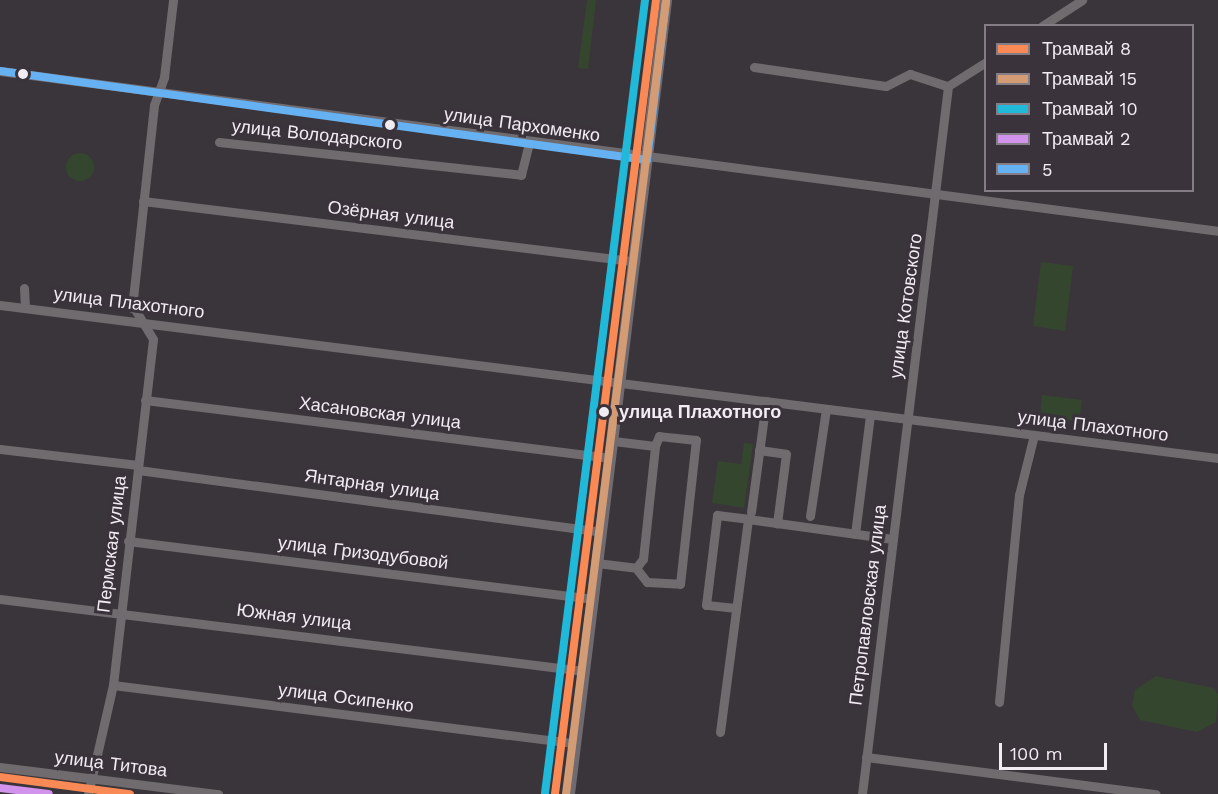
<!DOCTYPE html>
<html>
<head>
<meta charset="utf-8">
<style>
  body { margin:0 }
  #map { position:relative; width:1218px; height:794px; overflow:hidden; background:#3a353a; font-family:"Work Sans",sans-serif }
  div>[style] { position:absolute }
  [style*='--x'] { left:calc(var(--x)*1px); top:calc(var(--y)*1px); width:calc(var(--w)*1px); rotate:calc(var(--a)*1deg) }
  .green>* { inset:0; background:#35462f }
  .round { border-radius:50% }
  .minor>* { height:9px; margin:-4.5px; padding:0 4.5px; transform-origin:4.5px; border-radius:4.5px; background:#6f6b6f }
  .major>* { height:12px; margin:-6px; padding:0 6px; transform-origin:6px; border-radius:6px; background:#706b70 }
  .bus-1>* { height:8px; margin:-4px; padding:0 4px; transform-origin:4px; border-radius:4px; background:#66b1f2 }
  .tram-1>* { height:8px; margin:-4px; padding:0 4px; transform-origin:4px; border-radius:4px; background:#f98a56 }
  .tram-2>* { height:8px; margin:-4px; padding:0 4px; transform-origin:4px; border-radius:4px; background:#d39c74 }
  .tram-3>* { height:8px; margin:-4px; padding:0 4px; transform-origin:4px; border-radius:4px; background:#20b9da }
  .tram-4>* { height:8px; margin:-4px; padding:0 4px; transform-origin:4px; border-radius:4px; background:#d193ec }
  .dots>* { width:16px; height:16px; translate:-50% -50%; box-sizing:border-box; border:3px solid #3b333c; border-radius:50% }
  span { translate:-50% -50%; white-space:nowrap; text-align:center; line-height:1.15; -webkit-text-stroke:6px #3b333c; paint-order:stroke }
  .street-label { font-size:18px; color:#f1ecf2 }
  .stop-label { font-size:18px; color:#f1ecf2; font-weight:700 }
  .left { translate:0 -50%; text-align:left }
  .legend { position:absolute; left:984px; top:24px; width:210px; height:168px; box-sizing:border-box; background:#3b333c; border:2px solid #847d85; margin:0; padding:8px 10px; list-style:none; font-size:18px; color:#f1ecf2 }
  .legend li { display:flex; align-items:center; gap:12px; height:30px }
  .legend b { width:30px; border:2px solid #847d85 }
  .scale { position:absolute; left:999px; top:743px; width:108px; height:27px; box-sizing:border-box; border:3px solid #f1ecf2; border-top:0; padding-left:8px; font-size:18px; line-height:21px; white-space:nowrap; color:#f1ecf2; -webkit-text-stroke:4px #3b333c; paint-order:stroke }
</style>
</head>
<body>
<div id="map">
  <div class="green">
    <div style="clip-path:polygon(587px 0,596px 0,588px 69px,578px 68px)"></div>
    <div class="round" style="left:66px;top:153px;width:28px;height:28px"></div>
    <div style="clip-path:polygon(1041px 262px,1073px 266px,1065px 331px,1033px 326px)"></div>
    <div style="clip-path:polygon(1042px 395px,1082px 400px,1079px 422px,1040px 417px)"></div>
    <div style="clip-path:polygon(744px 443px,753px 444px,744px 508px,712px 503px,718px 461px,741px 464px)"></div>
    <div style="clip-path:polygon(1156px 676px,1213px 688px,1218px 694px,1216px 722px,1197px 732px,1140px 720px,1132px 706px,1135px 690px)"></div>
  </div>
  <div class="minor">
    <div style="--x:1042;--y:26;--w:48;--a:-33"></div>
    <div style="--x:754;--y:67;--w:133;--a:8.2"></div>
    <div style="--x:886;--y:86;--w:27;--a:-27"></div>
    <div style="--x:910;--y:74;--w:40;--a:18"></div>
    <div style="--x:0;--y:71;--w:1228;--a:7.48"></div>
    <div style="--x:948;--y:86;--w:45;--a:-32.3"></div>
    <div style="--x:219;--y:142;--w:304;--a:6.2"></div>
    <div style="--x:521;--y:175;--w:33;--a:-76"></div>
    <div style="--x:143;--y:201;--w:496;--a:7"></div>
    <div style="--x:24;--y:288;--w:20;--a:87"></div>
    <div style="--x:0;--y:305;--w:1228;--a:7.16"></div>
    <div style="--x:132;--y:308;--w:204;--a:-83.8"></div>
    <div style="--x:154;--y:105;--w:30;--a:-70"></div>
    <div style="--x:164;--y:77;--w:78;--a:-83.3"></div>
    <div style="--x:145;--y:400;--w:469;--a:7.1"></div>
    <div style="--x:0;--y:449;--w:139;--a:6.6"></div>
    <div style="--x:759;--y:450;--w:27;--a:8"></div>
    <div style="--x:786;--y:454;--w:70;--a:97.4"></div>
    <div style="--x:138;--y:470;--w:467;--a:7.6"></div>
    <div style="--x:751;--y:512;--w:112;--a:-82.3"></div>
    <div style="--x:810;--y:516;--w:108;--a:-81.5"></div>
    <div style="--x:855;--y:534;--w:120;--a:-82.8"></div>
    <div style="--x:128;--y:541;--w:469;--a:7.1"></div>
    <div style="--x:597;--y:563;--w:39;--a:7"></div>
    <div style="--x:636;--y:568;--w:11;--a:-52"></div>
    <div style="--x:643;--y:559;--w:114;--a:-83.9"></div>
    <div style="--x:655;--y:446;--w:42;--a:-173.2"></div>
    <div style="--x:636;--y:568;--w:18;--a:52"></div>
    <div style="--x:647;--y:582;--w:33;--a:3"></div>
    <div style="--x:680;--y:584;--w:145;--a:-83.7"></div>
    <div style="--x:696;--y:440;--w:37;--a:-174"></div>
    <div style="--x:659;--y:436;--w:11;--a:112"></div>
    <div style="--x:0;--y:599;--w:588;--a:7.03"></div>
    <div style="--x:736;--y:608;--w:30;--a:-174"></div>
    <div style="--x:706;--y:605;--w:91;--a:-83"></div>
    <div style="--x:717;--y:515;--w:31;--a:7"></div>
    <div style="--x:113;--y:685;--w:466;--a:7.2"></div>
    <div style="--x:999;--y:702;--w:208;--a:-84.5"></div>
    <div style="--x:1019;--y:495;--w:62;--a:-76"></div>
    <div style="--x:720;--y:732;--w:215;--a:-82.5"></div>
    <div style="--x:748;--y:519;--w:146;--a:7.9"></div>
    <div style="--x:866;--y:757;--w:292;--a:7.3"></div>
    <div style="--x:0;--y:767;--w:220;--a:7.1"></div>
    <div style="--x:88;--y:794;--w:112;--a:-77.1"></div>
    <div style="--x:113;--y:685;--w:348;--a:-83.4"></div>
    <div style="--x:153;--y:339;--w:42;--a:-121.4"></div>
    <div style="--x:862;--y:794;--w:713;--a:-83.07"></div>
  </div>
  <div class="major">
    <div style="--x:569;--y:794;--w:800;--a:-83.03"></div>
  </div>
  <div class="bus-1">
    <div style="--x:0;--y:71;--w:653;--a:7.83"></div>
    <div style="--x:647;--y:160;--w:161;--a:-83.2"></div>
  </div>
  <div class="tram-1">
    <div style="--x:0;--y:777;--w:131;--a:7.5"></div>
    <div style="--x:555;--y:794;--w:800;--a:-82.75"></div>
  </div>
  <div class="tram-2">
    <div style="--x:566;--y:794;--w:799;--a:-82.81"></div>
  </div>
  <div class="tram-3">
    <div style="--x:545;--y:793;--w:799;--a:-82.81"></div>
  </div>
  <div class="tram-4">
    <div style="--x:0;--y:788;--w:49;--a:7"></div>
  </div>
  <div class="dots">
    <div style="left:23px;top:74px;background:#f1ecf2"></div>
    <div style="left:390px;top:125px;background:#f1ecf2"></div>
    <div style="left:604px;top:412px;background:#f1ecf2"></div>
  </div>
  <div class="street-label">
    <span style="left:522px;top:125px;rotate:8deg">улица Пархоменко</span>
    <span style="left:317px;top:135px;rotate:6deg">улица Володарского</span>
    <span style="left:391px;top:215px;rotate:7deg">Озёрная улица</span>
    <span style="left:129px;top:303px;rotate:7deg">улица Плахотного</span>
    <span style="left:906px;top:306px;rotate:-82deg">улица Котовского</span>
    <span style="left:380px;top:413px;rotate:7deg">Хасановская улица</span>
    <span style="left:1093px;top:426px;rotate:7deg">улица Плахотного</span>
    <span style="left:372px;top:485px;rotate:8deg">Янтарная улица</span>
    <span style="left:112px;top:544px;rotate:-83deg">Пермская улица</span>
    <span style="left:363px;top:553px;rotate:7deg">улица Гризодубовой</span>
    <span style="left:868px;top:605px;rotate:-83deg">Петропавловская улица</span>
    <span style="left:294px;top:617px;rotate:7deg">Южная улица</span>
    <span style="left:346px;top:698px;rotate:7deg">улица Осипенко</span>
    <span style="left:111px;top:764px;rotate:7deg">улица Титова</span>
  </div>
  <div class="stop-label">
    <span class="left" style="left:619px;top:412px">улица Плахотного</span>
  </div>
  <ul class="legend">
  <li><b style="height:8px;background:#f98a56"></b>Трамвай 8</li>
  <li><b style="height:8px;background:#d39c74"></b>Трамвай 15</li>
  <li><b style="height:8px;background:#20b9da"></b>Трамвай 10</li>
  <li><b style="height:8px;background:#d193ec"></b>Трамвай 2</li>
  <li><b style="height:8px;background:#66b1f2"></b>5</li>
  </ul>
  <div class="scale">100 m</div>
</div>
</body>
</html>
